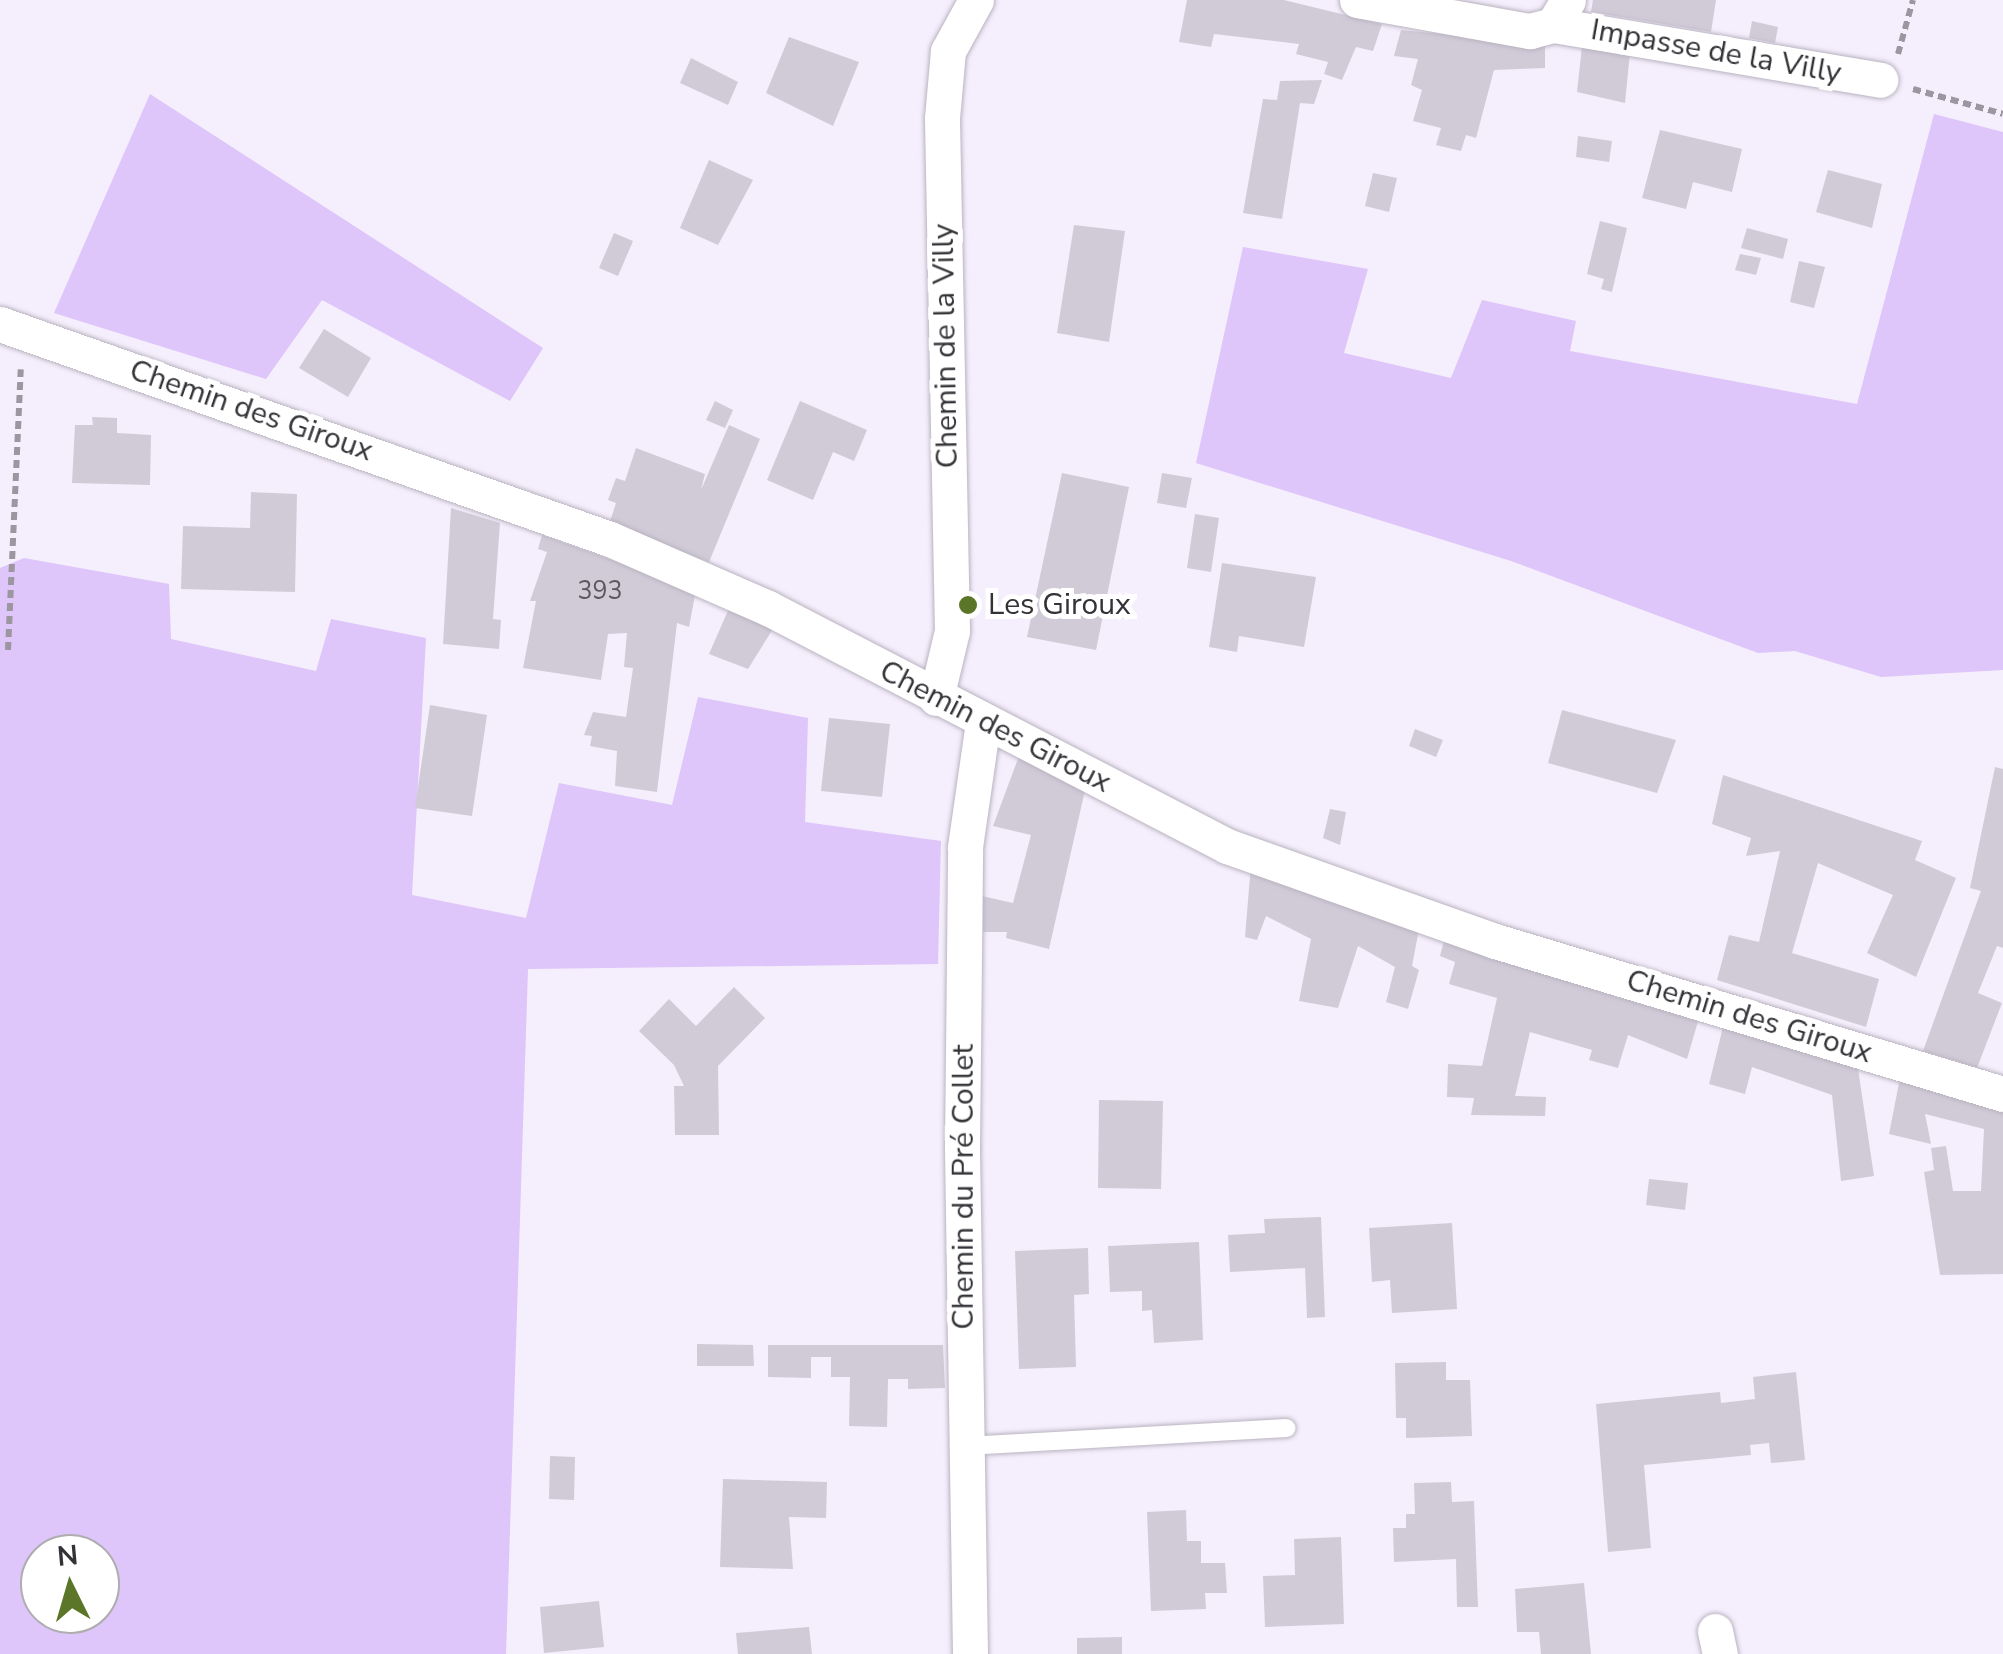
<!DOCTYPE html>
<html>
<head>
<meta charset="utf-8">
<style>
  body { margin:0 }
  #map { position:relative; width:2003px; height:1654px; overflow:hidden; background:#f5eefc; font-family:"Nunito Sans",sans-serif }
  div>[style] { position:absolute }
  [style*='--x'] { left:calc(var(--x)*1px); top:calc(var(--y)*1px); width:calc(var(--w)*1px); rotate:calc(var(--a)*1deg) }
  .green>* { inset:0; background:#dec5fa }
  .building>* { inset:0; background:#d1cbd8 }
  .path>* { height:6px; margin-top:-3px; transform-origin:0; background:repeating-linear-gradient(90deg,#9b96a0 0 8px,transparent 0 13px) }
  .roads { filter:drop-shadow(0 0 2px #b9b3c0) drop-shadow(0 0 2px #b9b3c0) }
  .service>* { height:18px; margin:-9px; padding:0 9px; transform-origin:9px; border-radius:9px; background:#fff }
  .minor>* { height:35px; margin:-17.5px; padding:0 17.5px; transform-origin:17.5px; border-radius:17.5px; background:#fff }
  .dots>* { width:28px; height:28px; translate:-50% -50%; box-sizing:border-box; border:5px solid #fff; border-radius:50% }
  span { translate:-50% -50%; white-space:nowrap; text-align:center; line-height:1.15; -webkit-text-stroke:10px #fff; paint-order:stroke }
  .number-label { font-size:25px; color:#5b585f }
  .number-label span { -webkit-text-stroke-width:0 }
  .street-label { font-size:30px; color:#343237 }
  .poi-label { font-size:30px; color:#343237 }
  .left { translate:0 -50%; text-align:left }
  .north { position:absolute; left:20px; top:1534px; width:100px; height:100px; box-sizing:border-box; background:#fff; border:2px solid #aeadaf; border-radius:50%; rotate:355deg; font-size:28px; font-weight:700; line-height:40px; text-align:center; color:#343237 }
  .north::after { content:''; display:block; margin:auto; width:35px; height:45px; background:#5b7629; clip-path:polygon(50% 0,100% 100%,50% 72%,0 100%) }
</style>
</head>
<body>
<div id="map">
  <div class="green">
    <div style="clip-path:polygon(150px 94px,543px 348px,510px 401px,322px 300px,266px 379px,54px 313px)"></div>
    <div style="clip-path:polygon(1934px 114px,2003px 132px,2003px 670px,1881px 677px,1795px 651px,1758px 653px,1511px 561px,1196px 463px,1243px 247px,1368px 269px,1344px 353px,1451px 378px,1482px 300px,1576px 321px,1570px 351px,1857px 404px)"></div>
    <div style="clip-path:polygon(evenodd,24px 558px,169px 584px,171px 639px,316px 671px,331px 619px,426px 638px,412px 895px,526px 918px,559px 783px,672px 805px,698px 697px,808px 718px,805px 822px,941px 841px,938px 964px,528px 969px,506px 1654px,0 1654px,0 568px,24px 558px,40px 1554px,100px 1554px,100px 1614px,40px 1614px,40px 1554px)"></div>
  </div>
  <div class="building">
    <div style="clip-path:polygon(1187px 0,1284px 0,1382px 24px,1373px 51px,1356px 47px,1342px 80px,1324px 74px,1328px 62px,1296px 54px,1299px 44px,1214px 34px,1211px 47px,1179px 42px)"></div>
    <div style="clip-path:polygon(1593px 0,1716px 0,1711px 32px,1591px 12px)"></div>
    <div style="clip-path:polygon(1752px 21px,1778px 27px,1775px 43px,1749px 38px)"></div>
    <div style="clip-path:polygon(1401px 30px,1545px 44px,1545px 68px,1494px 70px,1476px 138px,1466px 135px,1461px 151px,1436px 145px,1441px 128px,1413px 121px,1422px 90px,1411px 85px,1418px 59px,1394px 56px)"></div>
    <div style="clip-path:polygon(789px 37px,859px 62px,833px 126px,766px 93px)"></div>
    <div style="clip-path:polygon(1582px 46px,1630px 52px,1625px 103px,1577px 92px)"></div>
    <div style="clip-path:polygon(691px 58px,738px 82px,728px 105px,680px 83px)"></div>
    <div style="clip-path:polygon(1322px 80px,1314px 104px,1300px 103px,1282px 219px,1243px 213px,1263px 99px,1277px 100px,1280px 81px)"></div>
    <div style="clip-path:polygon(1660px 130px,1742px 149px,1732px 192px,1693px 182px,1686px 209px,1642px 198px)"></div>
    <div style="clip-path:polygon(1578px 136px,1612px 141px,1609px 162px,1576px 157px)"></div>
    <div style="clip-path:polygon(709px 160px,753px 180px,718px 245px,680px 228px)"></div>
    <div style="clip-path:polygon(1828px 170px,1882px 184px,1872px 228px,1816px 212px)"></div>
    <div style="clip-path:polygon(1373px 173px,1397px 178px,1389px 212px,1365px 206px)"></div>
    <div style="clip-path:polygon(1600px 221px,1627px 228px,1612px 292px,1601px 289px,1604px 279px,1587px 274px)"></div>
    <div style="clip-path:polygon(1074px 225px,1125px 231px,1109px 342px,1057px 333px)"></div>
    <div style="clip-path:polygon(1747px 228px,1788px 239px,1783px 259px,1741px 248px)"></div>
    <div style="clip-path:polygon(614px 233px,633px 241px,618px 276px,599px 268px)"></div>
    <div style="clip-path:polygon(1740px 254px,1761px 258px,1756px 275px,1735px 270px)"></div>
    <div style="clip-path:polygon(1799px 261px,1825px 267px,1814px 308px,1790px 302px)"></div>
    <div style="clip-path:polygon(324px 329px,371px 358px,348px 397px,299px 368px)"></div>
    <div style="clip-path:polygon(715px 401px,733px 410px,725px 428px,706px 420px)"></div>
    <div style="clip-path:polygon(800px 401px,867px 430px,854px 461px,833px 452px,813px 500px,767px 480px)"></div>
    <div style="clip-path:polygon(92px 417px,117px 418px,117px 433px,151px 435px,150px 485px,72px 483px,75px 425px,93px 425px)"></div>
    <div style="clip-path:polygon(729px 425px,760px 439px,709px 562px,609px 525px,616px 503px,608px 500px,616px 478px,625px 481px,636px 448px,705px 474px,701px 490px)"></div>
    <div style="clip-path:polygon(1062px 473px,1129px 487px,1096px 650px,1027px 637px)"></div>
    <div style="clip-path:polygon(1162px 473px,1192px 478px,1186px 508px,1157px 503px)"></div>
    <div style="clip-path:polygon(251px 492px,297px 494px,295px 592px,181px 589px,183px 526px,250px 528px)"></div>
    <div style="clip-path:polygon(451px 508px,500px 523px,493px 619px,501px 620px,499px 649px,443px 644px)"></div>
    <div style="clip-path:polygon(1195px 514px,1219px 518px,1211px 572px,1187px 568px)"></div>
    <div style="clip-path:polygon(542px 535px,696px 590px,689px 627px,677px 623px,657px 792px,615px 786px,617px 751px,590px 746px,592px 736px,584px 735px,593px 712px,626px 717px,633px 668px,624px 667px,627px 633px,608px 634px,601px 680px,523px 668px,536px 601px,530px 601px,547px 552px,538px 549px)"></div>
    <div style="clip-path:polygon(1222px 563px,1316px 577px,1304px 647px,1239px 636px,1237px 652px,1209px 647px)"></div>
    <div style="clip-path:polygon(730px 606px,774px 627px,748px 669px,709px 654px)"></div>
    <div style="clip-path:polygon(430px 705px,487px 715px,472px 816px,415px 808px)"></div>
    <div style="clip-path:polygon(1562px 710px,1676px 740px,1657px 793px,1548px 763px)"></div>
    <div style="clip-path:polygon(829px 718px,890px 724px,882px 797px,821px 791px)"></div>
    <div style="clip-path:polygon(1415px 729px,1443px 740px,1436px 757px,1409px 746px)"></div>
    <div style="clip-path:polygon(1019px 756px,1086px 786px,1049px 949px,1006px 938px,1007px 932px,983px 932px,982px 896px,1013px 903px,1031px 835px,993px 826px)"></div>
    <div style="clip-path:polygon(1995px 767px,2003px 769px,2003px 948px,1997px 946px,1978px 993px,2002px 1003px,1977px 1068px,1923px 1051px,1981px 891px,1970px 888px)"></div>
    <div style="clip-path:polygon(1723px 775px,1922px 841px,1915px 860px,1956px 878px,1916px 977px,1867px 953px,1893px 895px,1818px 863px,1792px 953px,1879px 979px,1866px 1027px,1717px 980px,1729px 935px,1759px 942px,1780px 851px,1746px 856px,1751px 838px,1712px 824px)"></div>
    <div style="clip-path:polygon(1330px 809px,1346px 812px,1340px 845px,1323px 838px)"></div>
    <div style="clip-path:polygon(1251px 864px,1420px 924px,1412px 966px,1419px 970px,1408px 1009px,1386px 1002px,1395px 967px,1358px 946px,1338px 1008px,1299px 1001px,1311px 939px,1266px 916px,1257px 940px,1245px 937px)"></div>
    <div style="clip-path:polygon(1446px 933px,1699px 1018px,1687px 1059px,1628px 1035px,1618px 1068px,1589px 1060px,1592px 1050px,1530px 1032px,1515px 1096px,1546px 1097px,1545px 1116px,1471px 1115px,1474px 1098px,1447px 1097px,1448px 1064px,1482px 1066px,1497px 998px,1449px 984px,1455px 962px,1440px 956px)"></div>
    <div style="clip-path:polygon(734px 987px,765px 1018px,718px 1066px,719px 1135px,675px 1135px,674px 1086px,684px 1086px,674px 1065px,639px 1031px,669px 999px,696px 1026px)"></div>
    <div style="clip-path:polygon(1723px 1027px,1857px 1062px,1874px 1176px,1841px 1181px,1832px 1095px,1752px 1067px,1745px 1094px,1709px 1084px)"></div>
    <div style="clip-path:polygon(1901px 1073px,2003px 1099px,2003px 1274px,1940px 1275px,1924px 1172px,1934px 1170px,1931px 1148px,1946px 1146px,1953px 1191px,1981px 1191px,1984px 1129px,1925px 1114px,1931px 1144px,1889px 1134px)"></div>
    <div style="clip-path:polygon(1099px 1100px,1163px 1101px,1161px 1189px,1098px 1188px)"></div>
    <div style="clip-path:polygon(1649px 1179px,1688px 1183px,1685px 1210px,1646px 1205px)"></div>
    <div style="clip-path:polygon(1321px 1217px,1325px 1317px,1307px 1318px,1305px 1268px,1230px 1272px,1228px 1235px,1265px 1233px,1264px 1219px)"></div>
    <div style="clip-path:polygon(1452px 1223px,1457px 1309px,1392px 1313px,1390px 1280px,1372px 1282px,1369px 1228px)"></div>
    <div style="clip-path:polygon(1199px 1242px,1203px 1340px,1154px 1343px,1152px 1310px,1142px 1311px,1142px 1291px,1110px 1292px,1108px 1246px)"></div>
    <div style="clip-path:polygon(1088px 1248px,1089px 1294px,1074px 1295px,1076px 1367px,1019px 1369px,1015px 1251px)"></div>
    <div style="clip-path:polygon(697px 1344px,753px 1345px,754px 1366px,697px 1366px)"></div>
    <div style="clip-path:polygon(768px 1345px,943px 1345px,945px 1388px,908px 1389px,908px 1379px,888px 1379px,887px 1427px,849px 1426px,850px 1377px,831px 1377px,831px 1357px,811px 1357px,811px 1378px,768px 1377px)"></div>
    <div style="clip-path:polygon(1446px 1362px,1446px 1380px,1470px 1380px,1472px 1436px,1406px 1438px,1406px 1418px,1396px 1418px,1395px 1363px)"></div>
    <div style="clip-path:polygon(1796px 1372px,1805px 1460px,1771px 1463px,1769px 1443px,1750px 1445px,1751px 1455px,1644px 1465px,1651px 1548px,1608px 1552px,1596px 1404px,1720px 1392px,1721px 1403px,1755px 1399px,1753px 1377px)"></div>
    <div style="clip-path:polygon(550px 1456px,575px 1457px,574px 1500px,549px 1499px)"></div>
    <div style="clip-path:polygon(723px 1479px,827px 1482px,826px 1518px,789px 1517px,793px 1569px,720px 1567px)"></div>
    <div style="clip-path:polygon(1451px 1482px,1452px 1502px,1474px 1501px,1478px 1607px,1457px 1607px,1456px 1559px,1394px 1562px,1393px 1528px,1406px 1528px,1406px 1514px,1415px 1514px,1414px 1483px)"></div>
    <div style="clip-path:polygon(1186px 1510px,1187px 1541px,1201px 1541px,1201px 1563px,1225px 1563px,1227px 1593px,1205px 1593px,1206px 1609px,1151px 1611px,1147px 1512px)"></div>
    <div style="clip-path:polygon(1341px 1537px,1344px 1624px,1265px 1627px,1263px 1576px,1295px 1575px,1294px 1539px)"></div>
    <div style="clip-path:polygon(1584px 1583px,1591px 1654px,1541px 1654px,1539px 1632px,1517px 1632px,1515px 1589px)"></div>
    <div style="clip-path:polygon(599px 1601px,604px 1647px,544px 1653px,540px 1607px)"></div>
    <div style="clip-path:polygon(809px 1627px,812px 1654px,738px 1654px,736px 1633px)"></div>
    <div style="clip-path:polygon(1122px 1637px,1122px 1654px,1077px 1654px,1077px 1638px)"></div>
  </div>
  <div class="path">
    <div style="--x:1898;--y:54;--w:56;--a:-74.5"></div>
    <div style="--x:1913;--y:89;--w:93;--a:15.5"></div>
    <div style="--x:8;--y:650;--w:281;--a:-87.4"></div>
  </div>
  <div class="roads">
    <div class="service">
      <div style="--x:966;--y:1446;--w:321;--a:-3.2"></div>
    </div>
    <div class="minor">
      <div style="--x:1357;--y:0;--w:176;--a:10.2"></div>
      <div style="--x:1530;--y:31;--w:24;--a:-15"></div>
      <div style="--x:1553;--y:25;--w:29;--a:-59"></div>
      <div style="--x:1553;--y:25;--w:332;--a:9.5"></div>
      <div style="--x:0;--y:324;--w:647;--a:19.42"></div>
      <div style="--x:610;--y:539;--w:172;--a:23.6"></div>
      <div style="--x:768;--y:608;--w:517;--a:27.41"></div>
      <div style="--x:1227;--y:846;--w:284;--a:19.5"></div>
      <div style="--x:1495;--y:941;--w:531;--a:16.76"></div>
      <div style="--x:936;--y:698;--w:69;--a:-76.6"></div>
      <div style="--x:952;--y:631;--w:513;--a:-91.12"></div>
      <div style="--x:942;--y:118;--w:67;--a:-84.9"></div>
      <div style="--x:948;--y:51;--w:58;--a:-61.2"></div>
      <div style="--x:1715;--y:1631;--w:24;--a:78"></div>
      <div style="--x:970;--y:1654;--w:506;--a:-90.91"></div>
      <div style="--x:962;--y:1148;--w:301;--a:-89.4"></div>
      <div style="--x:965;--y:847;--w:126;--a:-81.8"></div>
    </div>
  </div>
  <div class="dots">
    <div style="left:968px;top:605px;background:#5b7629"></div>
  </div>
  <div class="number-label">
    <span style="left:600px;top:591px">393</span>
  </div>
  <div class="street-label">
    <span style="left:1716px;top:52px;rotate:10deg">Impasse de la Villy</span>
    <span style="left:946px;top:346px;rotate:-91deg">Chemin de la Villy</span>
    <span style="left:251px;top:411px;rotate:19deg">Chemin des Giroux</span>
    <span style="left:995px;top:727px;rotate:27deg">Chemin des Giroux</span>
    <span style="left:1749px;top:1017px;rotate:17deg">Chemin des Giroux</span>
    <span style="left:964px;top:1187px;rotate:-90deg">Chemin du Pré Collet</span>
  </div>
  <div class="poi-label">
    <span class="left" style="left:988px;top:605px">Les Giroux</span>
  </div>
  <div class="north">N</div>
</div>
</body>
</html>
